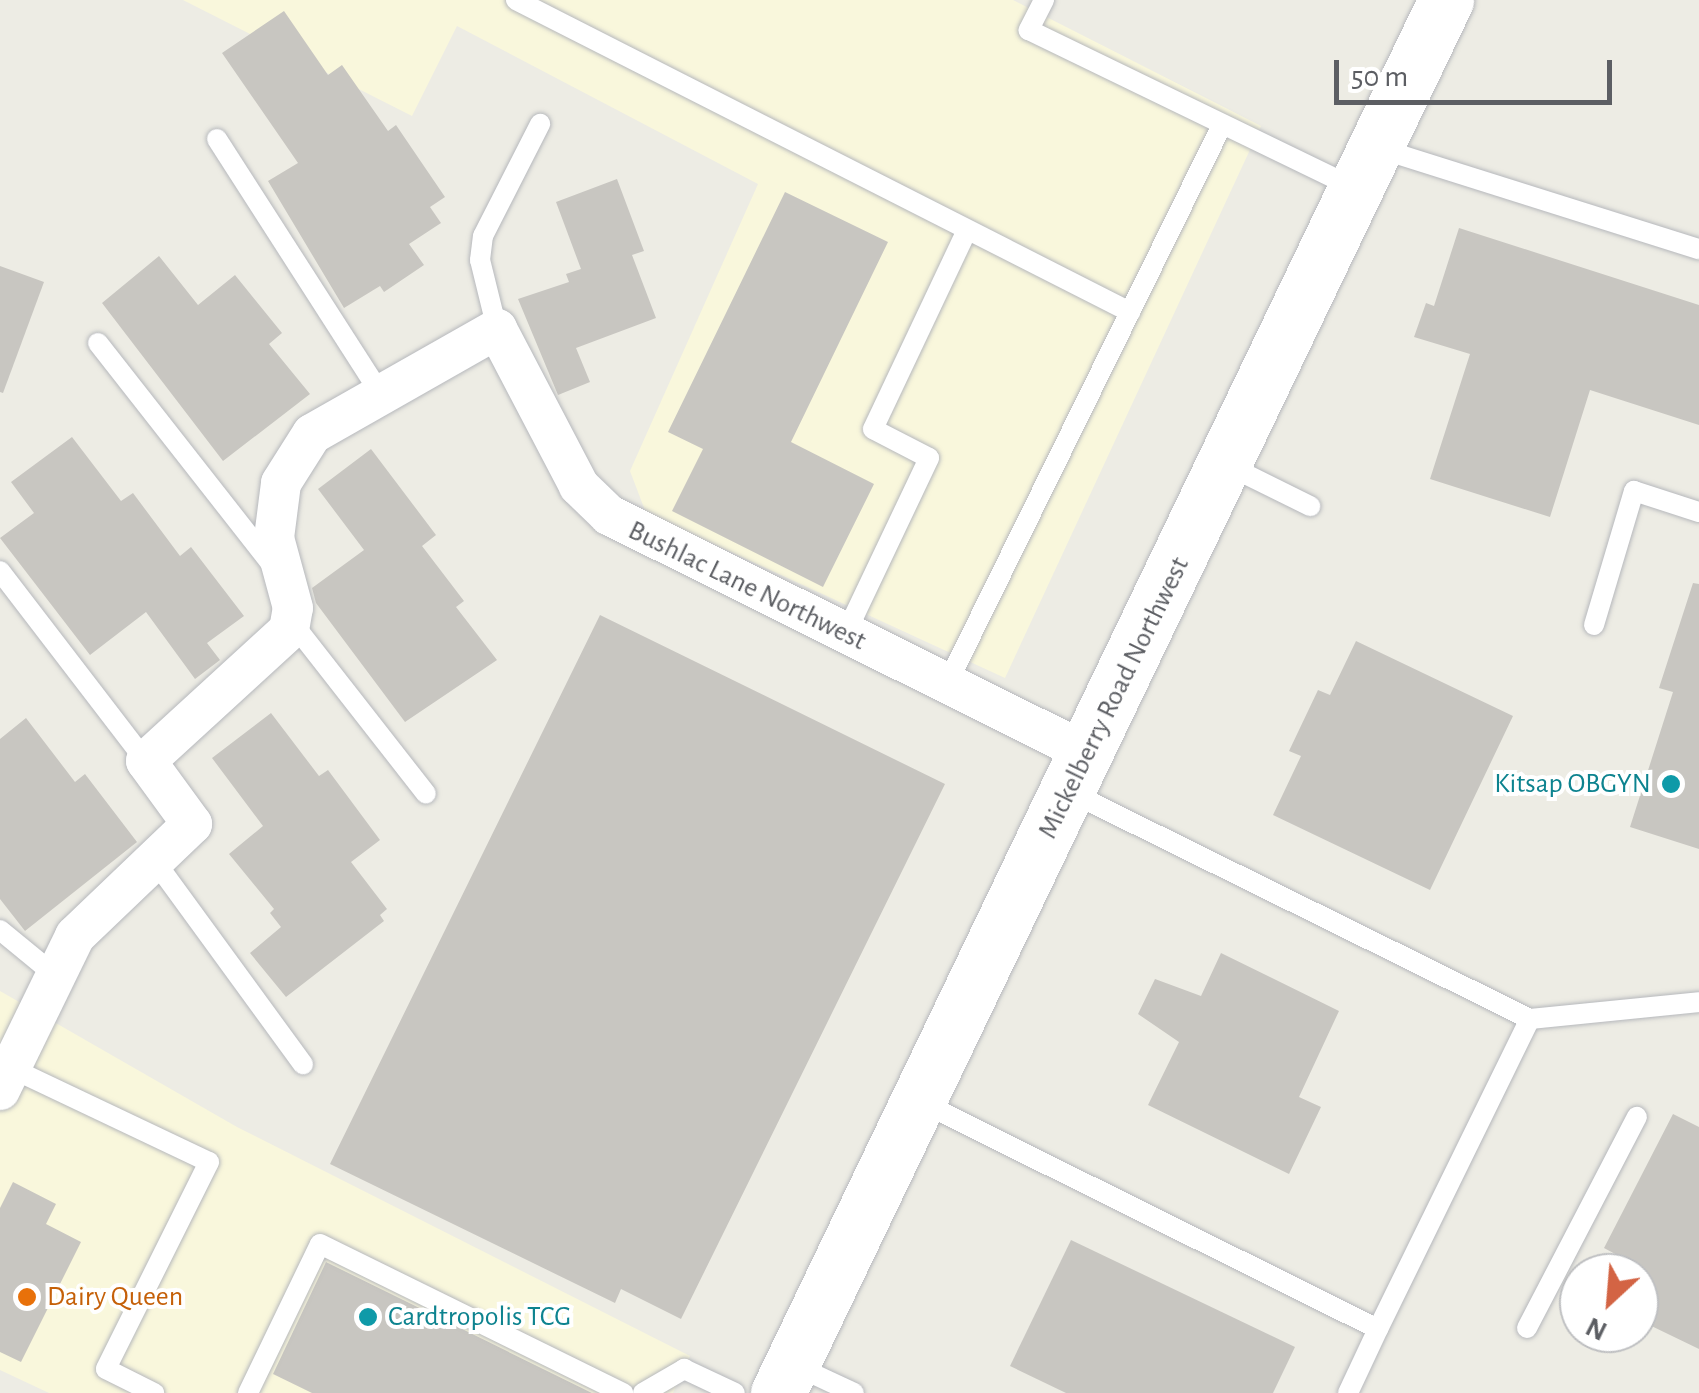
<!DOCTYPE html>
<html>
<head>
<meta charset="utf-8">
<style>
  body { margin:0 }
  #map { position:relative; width:1699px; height:1393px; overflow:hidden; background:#edece4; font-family:"Alegreya Sans",sans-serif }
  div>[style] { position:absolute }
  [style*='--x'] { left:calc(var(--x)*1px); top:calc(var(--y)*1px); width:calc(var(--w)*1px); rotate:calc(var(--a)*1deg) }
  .commercial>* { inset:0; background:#f9f7dc }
  .building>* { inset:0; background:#c8c6c1 }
  .roads { filter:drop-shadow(0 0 2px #b6b8bc) drop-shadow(0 0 2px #b6b8bc) }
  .lane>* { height:20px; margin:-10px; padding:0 10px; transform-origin:10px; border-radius:10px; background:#fff }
  .street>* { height:40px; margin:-20px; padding:0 20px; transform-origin:20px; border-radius:20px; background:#fff }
  .secondary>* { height:55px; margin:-27.5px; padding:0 27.5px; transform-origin:27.5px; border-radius:27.5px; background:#fff }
  .dots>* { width:28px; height:28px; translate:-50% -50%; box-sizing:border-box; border:5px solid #fff; border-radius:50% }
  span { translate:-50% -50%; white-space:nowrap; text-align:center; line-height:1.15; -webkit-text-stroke:8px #fff; paint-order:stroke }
  .street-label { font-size:28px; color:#5c5e63 }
  .culture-label { font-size:28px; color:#0d838f }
  .right { translate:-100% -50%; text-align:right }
  .left { translate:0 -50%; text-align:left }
  .food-label { font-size:28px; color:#c56008 }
  .north { position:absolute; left:1559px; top:1253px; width:100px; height:100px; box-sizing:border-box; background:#fff; border:2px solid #bebfc1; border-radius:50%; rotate:206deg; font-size:28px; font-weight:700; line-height:40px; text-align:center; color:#5c5e63 }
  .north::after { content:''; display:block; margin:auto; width:35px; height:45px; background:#d36444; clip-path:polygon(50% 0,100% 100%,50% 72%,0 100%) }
  .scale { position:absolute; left:1334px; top:60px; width:278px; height:45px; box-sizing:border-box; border:5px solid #5c5e63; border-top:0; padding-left:12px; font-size:30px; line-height:35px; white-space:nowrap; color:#5c5e63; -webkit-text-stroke:8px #fff; paint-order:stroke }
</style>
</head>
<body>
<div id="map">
  <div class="commercial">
    <div style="clip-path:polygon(183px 0,1013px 0,1261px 126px,1005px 678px,646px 513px,630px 471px,758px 184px,457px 26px,412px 116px)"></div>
    <div style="clip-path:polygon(0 991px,237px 1127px,690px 1356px,673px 1393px,49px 1393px,0 1370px)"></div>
  </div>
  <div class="building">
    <div style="clip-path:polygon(284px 11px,328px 75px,342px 65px,388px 131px,396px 125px,445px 197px,430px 207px,441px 223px,409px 244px,424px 265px,384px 292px,380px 286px,344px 308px,268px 181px,298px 163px,222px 53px)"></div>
    <div style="clip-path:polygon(617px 179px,644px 251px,632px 255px,656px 318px,576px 348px,590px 382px,558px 395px,518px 299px,569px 282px,566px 274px,581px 269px,556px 202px)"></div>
    <div style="clip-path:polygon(785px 192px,888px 242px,791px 442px,874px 484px,823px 587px,672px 511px,703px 449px,668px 432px)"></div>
    <div style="clip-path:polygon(1459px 228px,1699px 305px,1699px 425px,1590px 390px,1550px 517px,1430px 479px,1470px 354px,1414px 337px,1426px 303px,1434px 306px)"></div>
    <div style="clip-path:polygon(159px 256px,198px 305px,235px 275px,282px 333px,269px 344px,310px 394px,223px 461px,102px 303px)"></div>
    <div style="clip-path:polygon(0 266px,44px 282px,3px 393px,0 392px)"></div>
    <div style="clip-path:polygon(72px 437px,121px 501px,133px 493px,180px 556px,191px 547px,244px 616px,207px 643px,220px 660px,195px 679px,146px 612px,90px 655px,0 538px,34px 513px,11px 482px)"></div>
    <div style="clip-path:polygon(371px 449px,436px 535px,422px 546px,464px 601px,456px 607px,497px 660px,405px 722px,316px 603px,312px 588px,364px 550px,318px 489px)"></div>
    <div style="clip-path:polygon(1693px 583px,1699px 584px,1699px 849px,1630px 827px,1673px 692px,1659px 688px)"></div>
    <div style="clip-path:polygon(600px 615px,945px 784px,681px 1319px,621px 1289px,615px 1303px,330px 1164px)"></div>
    <div style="clip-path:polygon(1356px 641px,1513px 716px,1430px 890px,1273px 815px,1301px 756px,1289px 751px,1318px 690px,1330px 695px)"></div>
    <div style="clip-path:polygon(271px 713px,319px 776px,328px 770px,380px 840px,351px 862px,387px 909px,380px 915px,384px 921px,286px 997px,250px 953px,281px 927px,270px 913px,274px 909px,229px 854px,263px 826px,212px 758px)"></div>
    <div style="clip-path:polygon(26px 718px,75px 782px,85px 774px,137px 842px,25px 931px,0 899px,0 739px)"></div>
    <div style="clip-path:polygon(1221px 953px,1339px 1011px,1299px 1097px,1321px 1107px,1289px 1174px,1148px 1105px,1179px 1042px,1138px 1014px,1155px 979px,1201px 996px)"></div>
    <div style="clip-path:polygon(1673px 1114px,1699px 1127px,1699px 1349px,1639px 1320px,1639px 1273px,1611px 1273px,1619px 1256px,1604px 1248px)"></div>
    <div style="clip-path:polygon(13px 1182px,56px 1204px,46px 1224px,81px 1242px,21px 1362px,0 1352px,0 1208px)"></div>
    <div style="clip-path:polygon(1071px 1240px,1295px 1347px,1273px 1393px,1066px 1393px,1010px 1366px)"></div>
    <div style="clip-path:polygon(326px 1262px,592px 1393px,312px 1393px,273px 1374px)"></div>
  </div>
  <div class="roads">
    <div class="lane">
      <div style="--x:516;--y:0;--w:689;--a:26.94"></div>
      <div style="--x:1044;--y:0;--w:34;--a:117"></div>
      <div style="--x:1029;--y:30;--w:360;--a:25.9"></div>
      <div style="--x:217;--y:139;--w:303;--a:57.3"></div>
      <div style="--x:1378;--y:148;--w:337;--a:17.5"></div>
      <div style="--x:497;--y:329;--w:71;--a:-103.8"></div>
      <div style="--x:480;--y:260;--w:24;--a:-83"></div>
      <div style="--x:483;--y:236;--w:126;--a:-63"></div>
      <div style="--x:98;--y:343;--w:278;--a:51.9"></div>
      <div style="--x:1227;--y:465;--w:93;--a:26.3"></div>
      <div style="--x:0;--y:571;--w:240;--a:52.5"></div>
      <div style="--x:291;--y:621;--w:219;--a:52"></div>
      <div style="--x:1594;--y:625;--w:140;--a:-73.4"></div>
      <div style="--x:1634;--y:491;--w:68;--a:17.9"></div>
      <div style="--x:845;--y:635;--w:196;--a:-64.6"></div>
      <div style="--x:929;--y:458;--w:63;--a:-152.6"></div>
      <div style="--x:873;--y:429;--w:218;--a:-64.7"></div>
      <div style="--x:947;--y:684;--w:623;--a:-63.81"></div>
      <div style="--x:1070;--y:792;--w:513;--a:26.27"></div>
      <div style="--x:1530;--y:1019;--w:170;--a:-5.7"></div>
      <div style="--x:154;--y:860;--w:253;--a:53.9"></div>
      <div style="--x:0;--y:930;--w:72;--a:39.4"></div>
      <div style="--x:11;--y:1068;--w:219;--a:25.4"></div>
      <div style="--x:209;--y:1162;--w:231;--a:116.5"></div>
      <div style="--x:106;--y:1369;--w:54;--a:26.6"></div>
      <div style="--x:921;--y:1102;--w:510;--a:26.41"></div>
      <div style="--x:1378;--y:1329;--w:345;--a:-63.9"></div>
      <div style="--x:1527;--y:1328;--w:238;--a:-62.5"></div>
      <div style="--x:794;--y:1365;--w:66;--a:25"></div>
      <div style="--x:248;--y:1393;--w:165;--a:-64.2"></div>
      <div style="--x:320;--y:1244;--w:338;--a:26.2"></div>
      <div style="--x:643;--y:1393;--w:48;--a:-30.3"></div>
      <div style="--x:684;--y:1369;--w:56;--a:25.2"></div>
      <div style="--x:1348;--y:1393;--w:71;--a:-64.9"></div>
    </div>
    <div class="street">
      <div style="--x:0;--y:1090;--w:171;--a:-64"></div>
      <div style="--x:75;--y:936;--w:162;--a:-43.7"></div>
      <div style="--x:192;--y:824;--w:78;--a:-126.1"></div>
      <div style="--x:146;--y:761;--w:194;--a:-42.5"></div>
      <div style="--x:289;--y:630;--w:22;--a:-80"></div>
      <div style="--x:293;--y:608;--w:73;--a:-105.2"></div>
      <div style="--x:274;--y:538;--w:55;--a:-82.7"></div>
      <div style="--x:281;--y:483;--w:58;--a:-57.7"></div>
      <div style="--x:312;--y:434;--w:213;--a:-29.6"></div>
      <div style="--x:497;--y:329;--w:177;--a:62.4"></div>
      <div style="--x:579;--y:486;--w:42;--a:44"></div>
      <div style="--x:609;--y:515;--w:536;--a:26.47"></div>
    </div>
    <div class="secondary">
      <div style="--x:778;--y:1393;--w:1545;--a:-64.38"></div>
    </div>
  </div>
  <div class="dots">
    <div style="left:1671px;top:784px;background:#0f9aa8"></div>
    <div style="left:27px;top:1297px;background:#e8710a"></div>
    <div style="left:368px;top:1317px;background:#0f9aa8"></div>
  </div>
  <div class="street-label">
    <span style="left:747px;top:586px;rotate:26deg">Bushlac Lane Northwest</span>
    <span style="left:1114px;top:698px;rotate:-64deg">Mickelberry Road Northwest</span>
  </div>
  <div class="culture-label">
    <span class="right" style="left:1651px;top:784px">Kitsap OBGYN</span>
    <span class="left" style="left:388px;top:1317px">Cardtropolis TCG</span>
  </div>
  <div class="food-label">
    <span class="left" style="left:47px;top:1297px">Dairy Queen</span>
  </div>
  <div class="north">N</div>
  <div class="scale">50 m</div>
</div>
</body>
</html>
